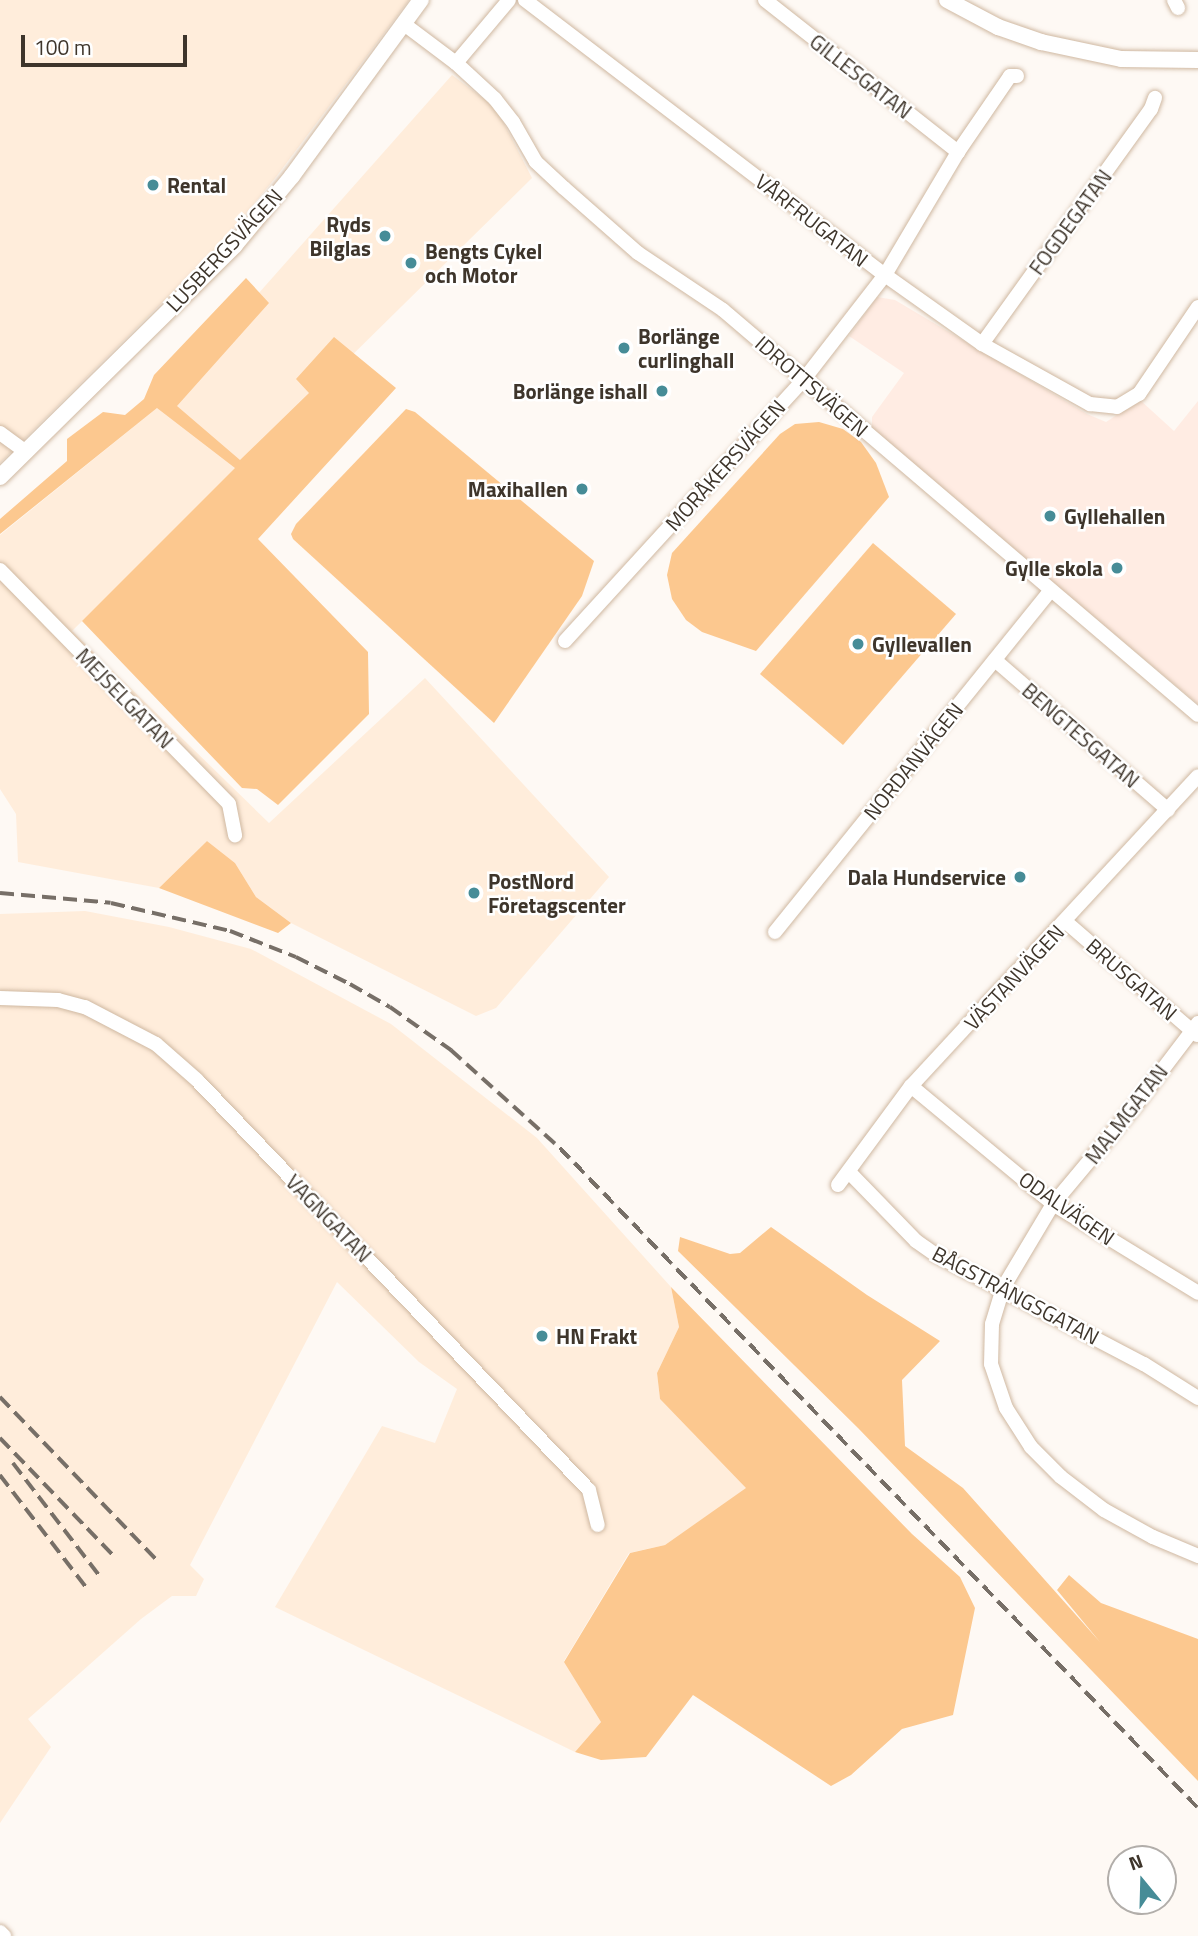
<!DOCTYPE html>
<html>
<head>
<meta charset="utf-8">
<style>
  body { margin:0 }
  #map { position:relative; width:1198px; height:1936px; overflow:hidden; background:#fef9f4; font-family:"Titillium Web",sans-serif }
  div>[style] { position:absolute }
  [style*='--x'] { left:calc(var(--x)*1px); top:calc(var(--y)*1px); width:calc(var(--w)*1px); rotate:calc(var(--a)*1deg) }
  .built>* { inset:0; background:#ffeddb }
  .education>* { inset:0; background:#ffece3 }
  .green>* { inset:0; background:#fcc88f }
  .roads { filter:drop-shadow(0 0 2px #cfb8a1) drop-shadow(0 0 2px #cfb8a1) }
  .minor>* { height:14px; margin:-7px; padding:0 7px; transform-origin:7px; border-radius:7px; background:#fff }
  .tertiary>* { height:16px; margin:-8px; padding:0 8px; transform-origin:8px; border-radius:8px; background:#fff }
  .rail>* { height:3.5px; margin-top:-1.75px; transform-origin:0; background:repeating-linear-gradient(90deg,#776f67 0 14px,transparent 0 21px) }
  .dots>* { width:19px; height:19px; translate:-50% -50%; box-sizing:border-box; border:4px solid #fff; border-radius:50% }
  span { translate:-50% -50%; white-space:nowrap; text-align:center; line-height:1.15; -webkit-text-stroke:5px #fff; paint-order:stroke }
  .street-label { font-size:21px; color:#3e352b }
  .poi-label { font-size:21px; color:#3e352b; font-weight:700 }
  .left { translate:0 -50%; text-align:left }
  .right { translate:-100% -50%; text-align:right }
  .north { position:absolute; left:1107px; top:1845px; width:70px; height:70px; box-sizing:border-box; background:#fff; border:2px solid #b2aeaa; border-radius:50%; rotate:341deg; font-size:19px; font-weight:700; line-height:28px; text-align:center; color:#3e352b }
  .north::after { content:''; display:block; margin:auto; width:24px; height:32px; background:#468c97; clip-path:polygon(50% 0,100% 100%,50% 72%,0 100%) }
  .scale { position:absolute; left:21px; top:35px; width:166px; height:32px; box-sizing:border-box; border:4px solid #3e352b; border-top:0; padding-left:9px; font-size:21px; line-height:24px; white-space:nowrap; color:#3e352b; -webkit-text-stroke:5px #fff; paint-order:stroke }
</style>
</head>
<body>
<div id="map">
  <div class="built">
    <div style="clip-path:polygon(0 0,409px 0,276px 177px,219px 246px,0 463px)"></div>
    <div style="clip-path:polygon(452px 75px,496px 108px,532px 178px,72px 631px,269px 823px,425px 678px,609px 877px,496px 1008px,476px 1016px,291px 923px,256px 897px,235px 863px,207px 841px,159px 888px,18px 862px,16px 814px,0 789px,0 535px,157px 408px)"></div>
    <div style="clip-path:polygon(85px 911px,169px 927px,251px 949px,391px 1024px,537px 1138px,671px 1287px,679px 1327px,657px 1373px,660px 1399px,747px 1488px,665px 1545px,629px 1553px,564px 1661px,601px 1722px,575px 1752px,275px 1607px,382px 1426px,435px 1443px,457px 1389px,419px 1362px,337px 1282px,190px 1565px,204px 1579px,196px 1596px,172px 1596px,141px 1619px,28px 1719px,51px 1747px,0 1823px,0 914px)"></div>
  </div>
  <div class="education">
    <div style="clip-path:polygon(877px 297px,895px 300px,1087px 414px,1106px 422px,1140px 400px,1174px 431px,1198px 401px,1198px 704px,872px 431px,872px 417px,904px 373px,849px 336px)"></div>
  </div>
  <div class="green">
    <div style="clip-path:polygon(246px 278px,269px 303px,177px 406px,240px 460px,309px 393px,296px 379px,334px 337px,396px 388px,258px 539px,368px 652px,369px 714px,278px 805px,257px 789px,242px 788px,82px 621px,235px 468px,157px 408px,0 534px,0 519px,67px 461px,67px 439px,103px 412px,125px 415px,144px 399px,154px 375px)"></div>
    <div style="clip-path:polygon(406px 409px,415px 412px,594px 561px,582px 596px,494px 723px,293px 539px,291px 534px,296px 524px)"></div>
    <div style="clip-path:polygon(819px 422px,843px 429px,861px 442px,876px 463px,889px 497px,756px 651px,702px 632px,686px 620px,672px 599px,667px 575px,672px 553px,780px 434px,795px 424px)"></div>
    <div style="clip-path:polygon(873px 543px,956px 614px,843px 745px,760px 674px)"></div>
    <div style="clip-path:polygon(207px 841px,235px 863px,256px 897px,291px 923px,278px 933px,159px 888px)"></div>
    <div style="clip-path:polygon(771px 1227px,867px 1295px,940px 1341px,902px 1380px,905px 1446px,963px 1488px,1100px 1642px,1057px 1590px,1069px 1575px,1101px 1603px,1198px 1639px,1198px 1781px,858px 1428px,678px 1251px,680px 1237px,730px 1254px,740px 1253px)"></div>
    <div style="clip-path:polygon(671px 1287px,912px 1534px,960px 1577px,975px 1608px,953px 1715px,902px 1729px,851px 1775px,831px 1786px,693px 1695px,646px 1757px,601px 1760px,575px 1752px,601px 1722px,564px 1662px,630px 1553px,665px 1545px,746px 1488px,660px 1399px,657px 1373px,679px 1327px)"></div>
  </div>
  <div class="roads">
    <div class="minor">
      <div style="--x:525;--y:0;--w:453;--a:37.4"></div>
      <div style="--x:885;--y:275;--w:119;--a:35.4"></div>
      <div style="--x:982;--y:344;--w:124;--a:29.1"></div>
      <div style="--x:1090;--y:404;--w:27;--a:6"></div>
      <div style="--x:1117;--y:407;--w:26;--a:-31"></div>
      <div style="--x:1139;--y:394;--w:105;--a:-55.9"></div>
      <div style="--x:765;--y:0;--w:246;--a:38.2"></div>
      <div style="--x:1174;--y:0;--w:9;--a:63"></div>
      <div style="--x:404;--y:24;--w:65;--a:36.9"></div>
      <div style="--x:456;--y:63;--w:53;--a:42.7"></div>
      <div style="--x:495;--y:99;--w:29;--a:52"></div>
      <div style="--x:513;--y:122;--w:46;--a:60.1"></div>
      <div style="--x:536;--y:162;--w:38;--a:43"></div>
      <div style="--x:564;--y:188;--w:98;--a:41.3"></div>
      <div style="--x:638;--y:253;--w:102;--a:33.8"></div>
      <div style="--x:723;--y:310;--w:624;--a:40.45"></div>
      <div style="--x:456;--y:63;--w:82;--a:-49.9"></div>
      <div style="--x:982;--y:344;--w:289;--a:-54.3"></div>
      <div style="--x:1151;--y:109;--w:12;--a:-70"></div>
      <div style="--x:0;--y:433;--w:32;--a:36"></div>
      <div style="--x:0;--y:570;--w:327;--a:45.6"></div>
      <div style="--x:229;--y:804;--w:32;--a:79"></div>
      <div style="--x:565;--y:641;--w:356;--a:-47.6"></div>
      <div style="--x:805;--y:378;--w:130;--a:-52.2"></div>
      <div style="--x:885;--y:275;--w:143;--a:-59.3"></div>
      <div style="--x:958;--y:152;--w:92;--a:-55.6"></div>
      <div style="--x:1010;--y:76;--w:7;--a:0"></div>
      <div style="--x:995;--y:660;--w:229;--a:40.9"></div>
      <div style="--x:1066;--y:922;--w:173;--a:40.8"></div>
      <div style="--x:775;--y:932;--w:439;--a:-51.1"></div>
      <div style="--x:0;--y:998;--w:58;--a:2"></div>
      <div style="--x:58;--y:1000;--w:28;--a:15"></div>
      <div style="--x:85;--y:1007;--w:80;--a:27.5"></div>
      <div style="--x:156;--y:1044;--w:55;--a:41.3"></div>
      <div style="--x:197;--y:1080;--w:567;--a:46.29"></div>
      <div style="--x:589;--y:1490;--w:36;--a:76"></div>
      <div style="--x:1198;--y:1023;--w:104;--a:127.2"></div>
      <div style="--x:1135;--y:1106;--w:128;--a:129.9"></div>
      <div style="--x:1053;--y:1204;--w:98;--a:120.8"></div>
      <div style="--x:1003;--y:1288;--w:38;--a:107"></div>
      <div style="--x:992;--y:1324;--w:40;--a:91.4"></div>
      <div style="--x:991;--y:1364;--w:46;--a:71.2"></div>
      <div style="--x:1006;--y:1408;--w:46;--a:57.3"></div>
      <div style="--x:1031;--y:1447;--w:42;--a:45"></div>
      <div style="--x:1061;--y:1477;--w:54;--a:37.5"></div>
      <div style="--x:1104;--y:1510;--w:56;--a:28.9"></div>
      <div style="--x:1153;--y:1537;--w:49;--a:22.9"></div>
      <div style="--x:911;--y:1086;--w:185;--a:39.7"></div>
      <div style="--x:1053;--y:1204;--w:170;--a:31.5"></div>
      <div style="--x:849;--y:1172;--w:96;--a:45.8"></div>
      <div style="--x:916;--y:1241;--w:24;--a:35"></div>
      <div style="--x:936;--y:1255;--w:235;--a:27.7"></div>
      <div style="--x:1144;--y:1364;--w:64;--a:32.2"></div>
      <div style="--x:838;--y:1185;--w:123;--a:-53.6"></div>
      <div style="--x:911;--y:1086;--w:422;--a:-47.2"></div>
      <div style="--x:0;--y:1932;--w:6;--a:45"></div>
    </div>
    <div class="tertiary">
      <div style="--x:947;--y:0;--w:58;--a:27.9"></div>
      <div style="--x:998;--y:27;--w:46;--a:19.2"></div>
      <div style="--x:1041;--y:42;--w:82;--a:12"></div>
      <div style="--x:1121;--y:59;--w:77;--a:0.7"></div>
      <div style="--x:0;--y:477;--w:330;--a:-44.6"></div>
      <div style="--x:235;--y:245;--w:89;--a:-50.4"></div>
      <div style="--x:292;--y:176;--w:218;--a:-53.8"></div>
    </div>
  </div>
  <div class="rail">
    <div style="--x:0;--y:893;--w:111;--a:5.1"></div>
    <div style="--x:111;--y:903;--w:122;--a:13.2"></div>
    <div style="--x:230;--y:931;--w:71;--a:21.5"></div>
    <div style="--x:296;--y:957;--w:60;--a:26.6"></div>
    <div style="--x:350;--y:984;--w:46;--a:29.9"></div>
    <div style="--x:390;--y:1007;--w:75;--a:35.2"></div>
    <div style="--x:451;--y:1050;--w:147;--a:42"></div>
    <div style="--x:560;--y:1148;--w:918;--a:45.97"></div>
    <div style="--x:0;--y:1397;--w:226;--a:46.1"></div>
    <div style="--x:0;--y:1438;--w:167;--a:46"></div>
    <div style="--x:13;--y:1463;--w:141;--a:52.5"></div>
    <div style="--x:0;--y:1475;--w:141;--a:52.5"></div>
  </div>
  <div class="dots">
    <div style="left:153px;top:185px;background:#468c97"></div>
    <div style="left:385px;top:236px;background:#468c97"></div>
    <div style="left:411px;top:263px;background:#468c97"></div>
    <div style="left:624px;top:348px;background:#468c97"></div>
    <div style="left:662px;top:391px;background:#468c97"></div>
    <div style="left:582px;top:489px;background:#468c97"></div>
    <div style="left:1050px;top:516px;background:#468c97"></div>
    <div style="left:1117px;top:568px;background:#468c97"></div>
    <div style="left:858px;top:644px;background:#468c97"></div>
    <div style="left:1020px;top:877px;background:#468c97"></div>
    <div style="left:474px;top:893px;background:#468c97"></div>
    <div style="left:542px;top:1336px;background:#468c97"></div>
  </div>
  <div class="street-label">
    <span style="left:861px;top:76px;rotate:38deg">GILLESGATAN</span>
    <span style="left:812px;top:220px;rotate:38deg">VÅRFRUGATAN</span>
    <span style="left:1070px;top:222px;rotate:-54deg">FOGDEGATAN</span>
    <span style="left:224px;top:250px;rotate:-47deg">LUSBERGSVÄGEN</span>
    <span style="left:812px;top:386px;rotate:41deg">IDROTTSVÄGEN</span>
    <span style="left:725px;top:465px;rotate:-48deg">MORÅKERSVÄGEN</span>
    <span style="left:125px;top:698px;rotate:46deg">MEJSELGATAN</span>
    <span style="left:1081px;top:735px;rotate:41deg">BENGTESGATAN</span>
    <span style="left:913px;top:761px;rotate:-51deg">NORDANVÄGEN</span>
    <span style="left:1014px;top:977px;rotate:-47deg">VÄSTANVÄGEN</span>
    <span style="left:1132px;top:979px;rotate:41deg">BRUSGATAN</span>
    <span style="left:1126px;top:1114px;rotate:-52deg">MALMGATAN</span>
    <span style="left:1067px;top:1208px;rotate:35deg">ODALVÄGEN</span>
    <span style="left:329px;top:1218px;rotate:46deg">VAGNGATAN</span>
    <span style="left:1016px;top:1295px;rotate:28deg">BÅGSTRÄNGSGATAN</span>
  </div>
  <div class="poi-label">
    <span class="left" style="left:167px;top:185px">Rental</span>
    <span class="right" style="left:371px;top:236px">Ryds<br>Bilglas</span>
    <span class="left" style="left:425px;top:263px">Bengts Cykel<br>och Motor</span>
    <span class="left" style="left:638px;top:348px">Borlänge<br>curlinghall</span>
    <span class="right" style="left:648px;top:391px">Borlänge ishall</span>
    <span class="right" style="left:568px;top:489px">Maxihallen</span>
    <span class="left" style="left:1064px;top:516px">Gyllehallen</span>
    <span class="right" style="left:1103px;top:568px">Gylle skola</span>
    <span class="left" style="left:872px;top:644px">Gyllevallen</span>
    <span class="right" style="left:1006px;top:877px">Dala Hundservice</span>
    <span class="left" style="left:488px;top:893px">PostNord<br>Företagscenter</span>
    <span class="left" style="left:556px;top:1336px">HN Frakt</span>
  </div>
  <div class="north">N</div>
  <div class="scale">100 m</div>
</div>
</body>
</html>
